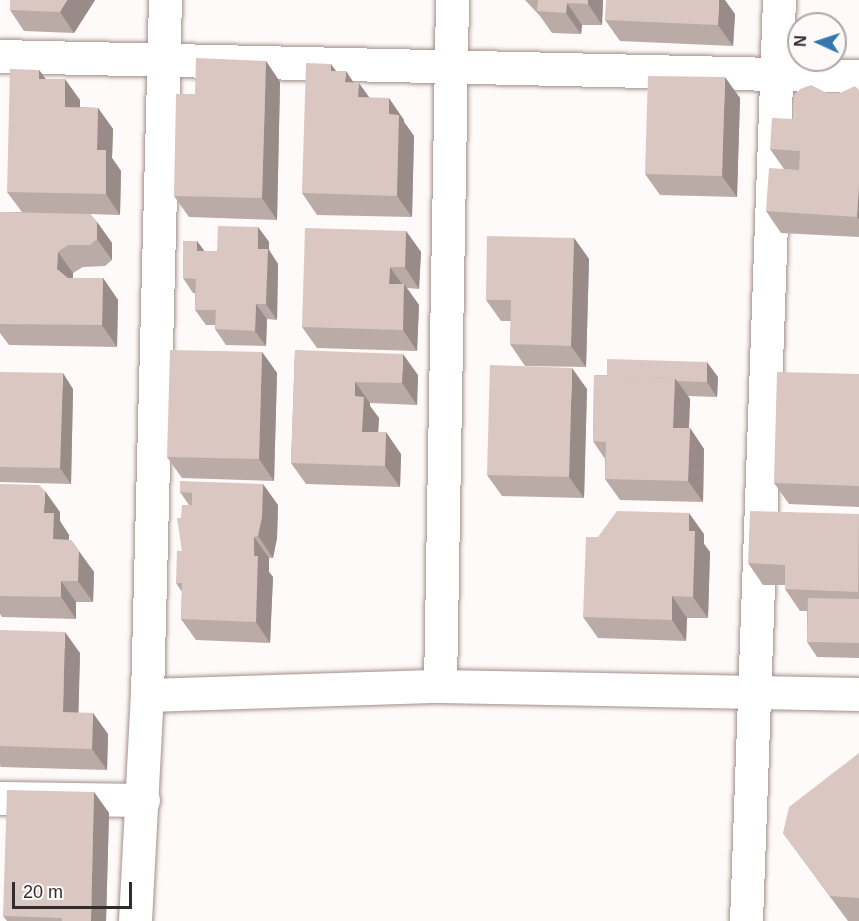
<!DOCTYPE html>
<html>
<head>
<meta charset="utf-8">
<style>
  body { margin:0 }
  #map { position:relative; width:859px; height:921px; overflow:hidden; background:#fefaf9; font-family:Arial,sans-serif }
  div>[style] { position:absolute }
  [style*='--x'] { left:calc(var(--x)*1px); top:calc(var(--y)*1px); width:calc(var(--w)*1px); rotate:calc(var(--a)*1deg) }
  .roads { filter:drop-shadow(0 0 2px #a18f89) drop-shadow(0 0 2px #a18f89) }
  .minor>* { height:33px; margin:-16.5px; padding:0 16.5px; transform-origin:16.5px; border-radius:16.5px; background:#fff }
  .wall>* { inset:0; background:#bbaba6 }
  .shaded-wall>* { inset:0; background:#998b87 }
  .building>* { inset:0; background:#dac7c1 }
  span { translate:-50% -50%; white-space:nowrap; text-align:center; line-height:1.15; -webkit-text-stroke:4.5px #fefaf9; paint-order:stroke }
  .north { position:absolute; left:787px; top:12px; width:60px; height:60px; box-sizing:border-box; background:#fefaf9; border:2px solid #ada8a6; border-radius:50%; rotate:273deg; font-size:16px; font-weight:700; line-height:24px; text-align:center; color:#342c2a }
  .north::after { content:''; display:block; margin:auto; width:21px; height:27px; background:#3577ae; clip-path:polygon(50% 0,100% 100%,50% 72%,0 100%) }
  .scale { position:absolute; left:12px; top:882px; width:120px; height:27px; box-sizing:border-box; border:3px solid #342c2a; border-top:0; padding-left:8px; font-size:18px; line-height:21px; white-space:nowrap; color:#342c2a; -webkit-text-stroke:4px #fefaf9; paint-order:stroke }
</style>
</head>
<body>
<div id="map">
  <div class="roads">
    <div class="minor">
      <div style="--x:0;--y:56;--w:859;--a:1.33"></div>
      <div style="--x:440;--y:686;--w:686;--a:-89"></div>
      <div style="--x:147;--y:695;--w:293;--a:-1.8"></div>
      <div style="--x:440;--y:686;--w:419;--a:1.1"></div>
      <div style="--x:0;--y:798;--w:143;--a:0.8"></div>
      <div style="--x:135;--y:921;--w:226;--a:-87"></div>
      <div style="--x:147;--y:695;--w:695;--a:-88.52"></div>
      <div style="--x:746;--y:921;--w:922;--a:-87.95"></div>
    </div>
  </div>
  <div class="wall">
    <div style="clip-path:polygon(95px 0,74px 33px,24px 31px,10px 10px)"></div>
    <div style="clip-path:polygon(525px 0,603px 0,602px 25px,582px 25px,581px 34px,552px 33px,540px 16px)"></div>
    <div style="clip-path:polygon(735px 14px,733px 46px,620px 41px,605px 20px)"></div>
    <div style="clip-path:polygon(266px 61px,280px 82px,277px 220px,189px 217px,174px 196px,195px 94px)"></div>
    <div style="clip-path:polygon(39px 70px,46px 79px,80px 100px,80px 107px,98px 108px,113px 129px,112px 158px,121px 171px,120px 215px,90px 214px,97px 222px,112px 243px,112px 260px,105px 266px,83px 267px,73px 273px,73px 278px,103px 278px,118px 300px,117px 347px,9px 345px,0 333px,0 212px,22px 212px,7px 192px)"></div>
    <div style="clip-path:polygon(336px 71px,354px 83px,369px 98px,404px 120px,404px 122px,414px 136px,412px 217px,317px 215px,302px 193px)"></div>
    <div style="clip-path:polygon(859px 90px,859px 237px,781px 233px,766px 211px,784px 169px,770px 149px,795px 119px,827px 93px,840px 93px)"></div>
    <div style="clip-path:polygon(740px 98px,737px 197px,660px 195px,645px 174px)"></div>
    <div style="clip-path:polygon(258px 227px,269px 242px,269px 250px,278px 264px,277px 320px,267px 319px,266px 346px,226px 345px,215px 329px,215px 325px,206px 325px,195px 310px,195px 293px,193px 293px,183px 278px,197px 241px,204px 251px,217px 251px)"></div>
    <div style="clip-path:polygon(406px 231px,421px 252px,419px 289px,407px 288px,419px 305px,417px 351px,317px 348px,302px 327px)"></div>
    <div style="clip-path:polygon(574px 238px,589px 259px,586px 367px,525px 366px,510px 344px,511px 321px,501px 321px,486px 300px)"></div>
    <div style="clip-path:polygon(295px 350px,418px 375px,417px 405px,370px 403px,370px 406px,379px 418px,378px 432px,401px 454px,400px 487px,306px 484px,291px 463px)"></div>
    <div style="clip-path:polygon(262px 352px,277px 373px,274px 481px,182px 478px,167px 457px)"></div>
    <div style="clip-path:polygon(0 372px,73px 389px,71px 484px,0 482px)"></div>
    <div style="clip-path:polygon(859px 374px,859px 507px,789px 504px,774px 483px)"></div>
    <div style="clip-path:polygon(594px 375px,718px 377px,717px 397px,688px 396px,690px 399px,689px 428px,690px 428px,704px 449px,703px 502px,620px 500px,605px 479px,605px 459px,593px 441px)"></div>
    <div style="clip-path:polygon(587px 389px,584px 498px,502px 496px,487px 475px)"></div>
    <div style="clip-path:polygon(180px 481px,278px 505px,277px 538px,273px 558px,269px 558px,269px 572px,273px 577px,270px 643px,196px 640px,181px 619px,182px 592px,176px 583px,182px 551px,181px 518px,189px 505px,180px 492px)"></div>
    <div style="clip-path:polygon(0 484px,60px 512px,60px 521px,69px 535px,69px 540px,94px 572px,93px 602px,76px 602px,76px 619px,2px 617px,0 614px)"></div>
    <div style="clip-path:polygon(859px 514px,859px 658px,817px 657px,807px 642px,807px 611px,800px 611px,785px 589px,785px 585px,763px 585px,748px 563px)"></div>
    <div style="clip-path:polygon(704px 534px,704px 544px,710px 552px,708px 618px,687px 618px,686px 641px,598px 638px,583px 617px,598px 537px)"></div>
    <div style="clip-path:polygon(0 630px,80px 653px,78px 713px,108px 734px,107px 770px,1px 767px,0 765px)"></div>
    <div style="clip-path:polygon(859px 753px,859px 921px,848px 921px,783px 833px)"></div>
    <div style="clip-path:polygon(94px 792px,109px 813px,106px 921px,7px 921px,3px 916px)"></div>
  </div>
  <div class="shaded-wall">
    <div style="clip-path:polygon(67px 0,95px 0,74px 33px,60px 12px)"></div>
    <div style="clip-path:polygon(588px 0,603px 0,602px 25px,588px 4px)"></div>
    <div style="clip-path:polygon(719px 0,725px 0,735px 14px,733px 46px,718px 25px)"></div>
    <div style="clip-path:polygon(567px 3px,582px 25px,581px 34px,566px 13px)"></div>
    <div style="clip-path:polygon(266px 61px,280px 82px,277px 220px,262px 198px)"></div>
    <div style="clip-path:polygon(331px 64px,346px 85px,331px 71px)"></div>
    <div style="clip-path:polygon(39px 70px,54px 91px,39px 79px)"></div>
    <div style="clip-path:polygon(346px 71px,358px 89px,359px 83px,374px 104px,360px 101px,345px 82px)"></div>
    <div style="clip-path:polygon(725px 77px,740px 98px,737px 197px,722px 176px)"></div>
    <div style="clip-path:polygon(65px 79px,80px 100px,80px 128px,65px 107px)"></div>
    <div style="clip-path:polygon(389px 98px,404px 120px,404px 122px,414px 136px,412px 217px,397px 196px,389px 114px)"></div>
    <div style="clip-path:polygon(98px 108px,113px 129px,112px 158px,121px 171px,120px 215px,106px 194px,97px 150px)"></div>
    <div style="clip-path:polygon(859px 185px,859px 219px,857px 217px)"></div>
    <div style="clip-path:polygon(97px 222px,112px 243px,112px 260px,97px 239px)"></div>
    <div style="clip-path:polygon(258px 227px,269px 242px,269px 250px,278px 264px,277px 320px,266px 304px,258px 249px)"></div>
    <div style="clip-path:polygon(406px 231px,421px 252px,419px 289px,405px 267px)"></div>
    <div style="clip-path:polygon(574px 238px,589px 259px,586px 367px,571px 346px)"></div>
    <div style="clip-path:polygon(197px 241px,208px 256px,197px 251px)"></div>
    <div style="clip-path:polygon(58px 252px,73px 273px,72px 291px,57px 269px)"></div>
    <div style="clip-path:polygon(390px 267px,404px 287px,404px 284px,419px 305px,417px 351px,403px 330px,389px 284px)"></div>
    <div style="clip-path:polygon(103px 278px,118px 300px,117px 347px,102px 325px)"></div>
    <div style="clip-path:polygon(256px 304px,267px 319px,266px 346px,255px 331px)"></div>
    <div style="clip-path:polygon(262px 352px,277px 373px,274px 481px,259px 459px)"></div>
    <div style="clip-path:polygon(403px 354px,418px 375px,417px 405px,402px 383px)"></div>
    <div style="clip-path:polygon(707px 362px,718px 377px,717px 397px,707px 382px)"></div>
    <div style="clip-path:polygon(572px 368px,587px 389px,584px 498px,569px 477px)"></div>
    <div style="clip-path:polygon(63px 373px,73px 389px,71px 484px,60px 468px)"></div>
    <div style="clip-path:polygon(675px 378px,690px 399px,688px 449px,673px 428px)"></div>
    <div style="clip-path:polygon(355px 382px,370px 403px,370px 406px,379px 418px,377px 453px,362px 432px,355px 396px)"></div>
    <div style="clip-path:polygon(690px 428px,704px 449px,703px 502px,688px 481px)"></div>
    <div style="clip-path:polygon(386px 432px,401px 454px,400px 487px,385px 466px)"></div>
    <div style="clip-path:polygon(263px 484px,278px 505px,277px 538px,273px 558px,258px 536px)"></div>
    <div style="clip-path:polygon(45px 491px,60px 512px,60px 521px,69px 535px,68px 561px,53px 539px,44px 513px)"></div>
    <div style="clip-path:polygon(689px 513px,704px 534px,704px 544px,710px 552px,708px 618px,693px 597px,689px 531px)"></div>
    <div style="clip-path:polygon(254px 537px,269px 558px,269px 572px,273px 577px,270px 643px,256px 622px)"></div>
    <div style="clip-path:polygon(71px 540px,94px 572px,93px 602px,78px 581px)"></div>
    <div style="clip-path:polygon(61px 581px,76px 602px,76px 619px,61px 597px)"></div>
    <div style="clip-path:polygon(672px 596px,687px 618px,686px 641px,672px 620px)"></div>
    <div style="clip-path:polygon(65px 632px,80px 653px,78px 733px,63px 712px)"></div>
    <div style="clip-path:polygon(93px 713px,108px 734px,107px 770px,92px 749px)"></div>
    <div style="clip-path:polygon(94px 792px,109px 813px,106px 921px,91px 921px)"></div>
  </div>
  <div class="building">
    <div style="clip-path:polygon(10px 0,67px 0,60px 12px,10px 10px)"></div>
    <div style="clip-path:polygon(538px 0,588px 0,588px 4px,567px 3px,566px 13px,537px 11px)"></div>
    <div style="clip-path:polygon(606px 0,719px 0,718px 25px,605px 20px)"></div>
    <div style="clip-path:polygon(196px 58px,266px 61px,262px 198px,174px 196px,176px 94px,195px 94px)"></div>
    <div style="clip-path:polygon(306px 63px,331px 64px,331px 71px,346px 71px,345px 82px,359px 83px,358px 97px,389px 98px,389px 114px,399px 115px,397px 196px,302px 193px)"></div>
    <div style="clip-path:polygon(10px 69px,39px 70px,39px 79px,65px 79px,65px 107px,98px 108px,97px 150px,106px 150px,106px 194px,7px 192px)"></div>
    <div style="clip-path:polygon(648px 76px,725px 77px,722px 176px,645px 174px)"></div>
    <div style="clip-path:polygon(811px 85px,827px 93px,840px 93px,855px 86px,859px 90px,859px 185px,857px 217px,766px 211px,769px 168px,799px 170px,800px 151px,770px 149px,772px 118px,795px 119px,794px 97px,800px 89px)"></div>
    <div style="clip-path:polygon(0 212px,90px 214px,97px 222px,97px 239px,90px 245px,68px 245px,58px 252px,57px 269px,68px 278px,103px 278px,102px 325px,0 324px)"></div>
    <div style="clip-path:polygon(218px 226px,258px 227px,258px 249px,268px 249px,266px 304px,256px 304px,255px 331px,215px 329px,216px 310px,195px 310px,196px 279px,183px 278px,183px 241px,197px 241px,197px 251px,217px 251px)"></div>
    <div style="clip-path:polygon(305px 228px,406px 231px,405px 267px,390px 267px,389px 284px,404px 284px,403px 330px,302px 327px)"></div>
    <div style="clip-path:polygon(487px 236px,574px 238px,571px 346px,510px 344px,511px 300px,486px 300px)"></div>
    <div style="clip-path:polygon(170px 350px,262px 352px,259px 459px,167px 457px)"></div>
    <div style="clip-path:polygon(295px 350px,403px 354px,402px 383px,355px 382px,355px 396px,364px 397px,362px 432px,386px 432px,385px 466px,291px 463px)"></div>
    <div style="clip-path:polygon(607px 359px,707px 362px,707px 382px,677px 381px,675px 378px,607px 376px)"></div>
    <div style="clip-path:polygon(490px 365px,572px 368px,569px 477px,487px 475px)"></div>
    <div style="clip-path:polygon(0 372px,63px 373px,60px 468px,0 467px)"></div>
    <div style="clip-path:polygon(777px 372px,859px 374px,859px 486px,774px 483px)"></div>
    <div style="clip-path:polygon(594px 375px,675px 378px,673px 428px,690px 428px,688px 481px,605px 479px,606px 442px,593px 441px)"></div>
    <div style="clip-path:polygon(180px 481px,263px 484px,262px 517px,258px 536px,254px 537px,254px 556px,258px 556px,256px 622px,181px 619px,182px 583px,176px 583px,177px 551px,182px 551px,177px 518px,181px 518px,182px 505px,192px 505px,192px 493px,180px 492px)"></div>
    <div style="clip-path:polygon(0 484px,39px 485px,45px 491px,44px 513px,54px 513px,53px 539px,71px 540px,79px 551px,78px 581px,61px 581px,61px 597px,0 596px)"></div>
    <div style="clip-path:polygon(617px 511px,689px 513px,689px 531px,695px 531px,693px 597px,672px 596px,672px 620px,583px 617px,586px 537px,598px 537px)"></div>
    <div style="clip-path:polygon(750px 511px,859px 514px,858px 592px,785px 589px,785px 565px,748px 563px)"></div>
    <div style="clip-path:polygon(808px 598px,859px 599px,859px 643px,807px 642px)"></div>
    <div style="clip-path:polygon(0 630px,65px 632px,63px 712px,93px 713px,92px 749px,0 746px)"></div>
    <div style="clip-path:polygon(859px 753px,859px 898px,830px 896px,783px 833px,789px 807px)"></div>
    <div style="clip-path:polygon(7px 790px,94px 792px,91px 921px,62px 921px,62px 918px,3px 916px)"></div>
  </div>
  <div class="north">N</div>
  <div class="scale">20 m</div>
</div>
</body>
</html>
